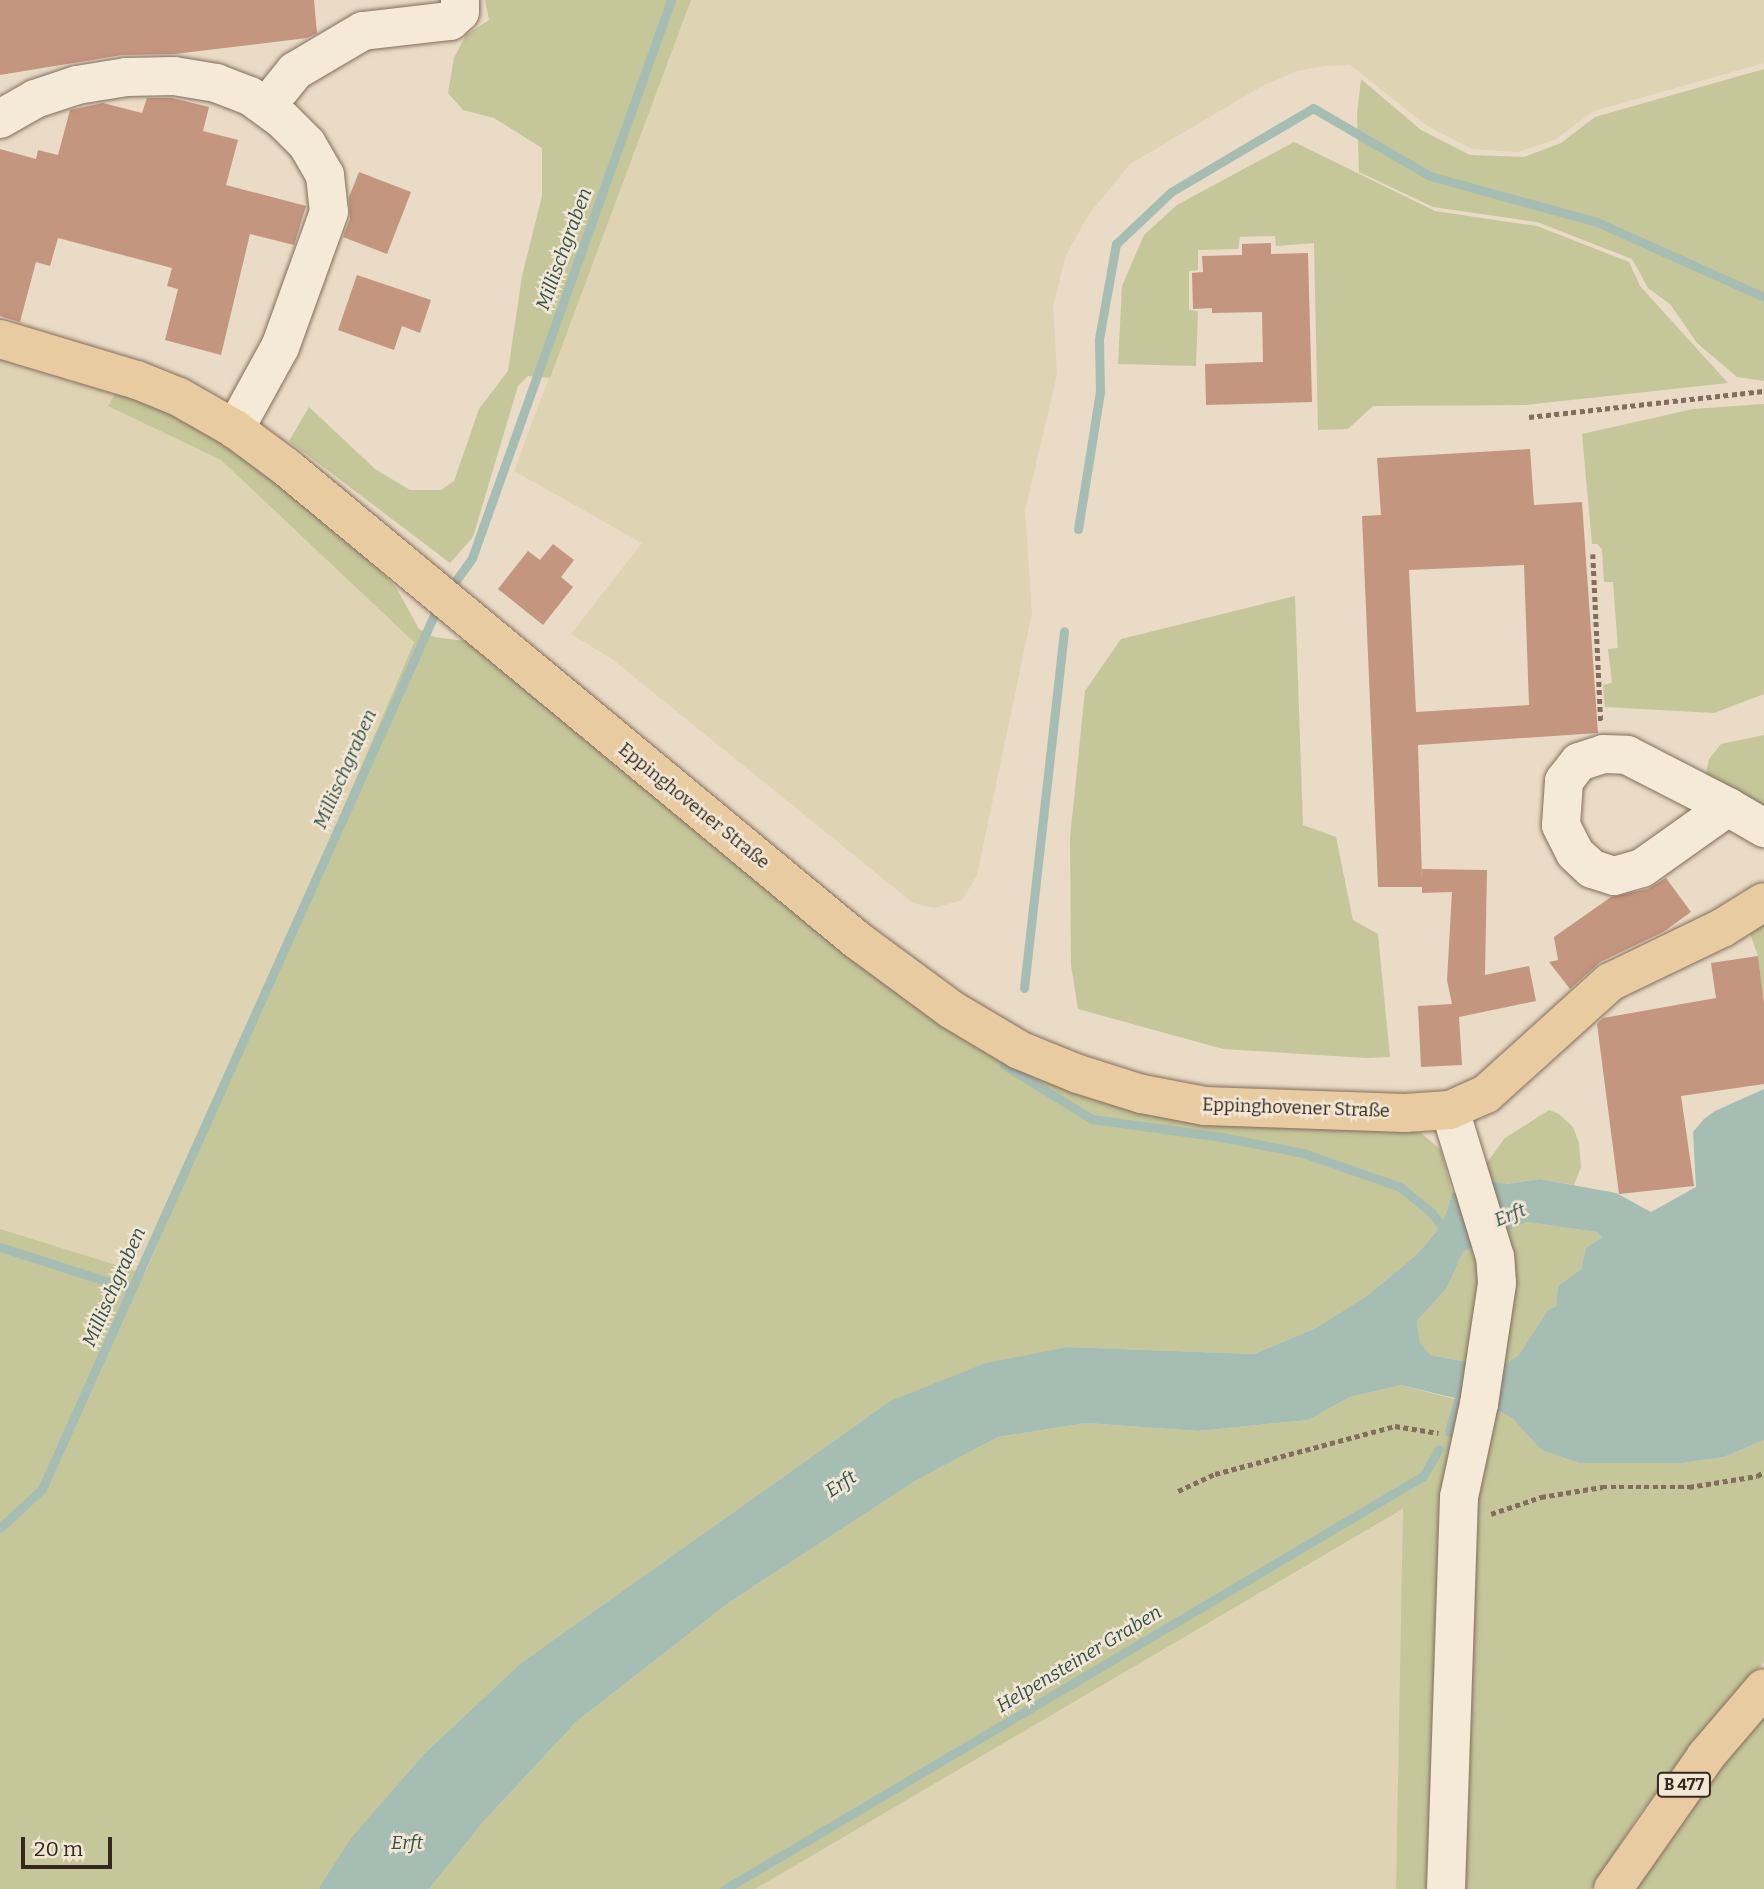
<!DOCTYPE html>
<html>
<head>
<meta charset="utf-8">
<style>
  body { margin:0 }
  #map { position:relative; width:1764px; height:1889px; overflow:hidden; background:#e9dbc5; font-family:Bitter,serif }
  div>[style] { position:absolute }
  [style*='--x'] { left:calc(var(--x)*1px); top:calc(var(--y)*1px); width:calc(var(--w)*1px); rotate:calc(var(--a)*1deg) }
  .farmland>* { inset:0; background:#ded3b3 }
  .green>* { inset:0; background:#c5c69a }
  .water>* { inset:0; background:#a6bdb4 }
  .stream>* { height:9px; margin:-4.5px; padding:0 4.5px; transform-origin:4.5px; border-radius:4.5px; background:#a6bdb4 }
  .building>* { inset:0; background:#c4957f }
  .path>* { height:4.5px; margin-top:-2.25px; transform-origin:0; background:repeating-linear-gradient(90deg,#836d5d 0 5px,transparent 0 8.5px) }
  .roads { filter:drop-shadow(0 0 2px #836d5d) drop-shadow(0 0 2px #836d5d) }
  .minor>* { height:38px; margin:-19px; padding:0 19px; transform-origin:19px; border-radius:19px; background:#f5e9d7 }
  .major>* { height:38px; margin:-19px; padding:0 19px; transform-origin:19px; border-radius:19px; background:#e9cba1 }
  span { translate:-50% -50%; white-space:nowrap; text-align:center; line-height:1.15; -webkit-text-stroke:5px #f2e6d4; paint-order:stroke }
  .shield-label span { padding:2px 5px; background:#f2e6d4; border:2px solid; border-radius:5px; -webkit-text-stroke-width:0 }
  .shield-label { font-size:16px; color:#34271f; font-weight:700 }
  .street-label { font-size:18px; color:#34271f }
  .water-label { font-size:19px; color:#30524d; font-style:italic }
  .scale { position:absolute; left:21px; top:1837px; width:91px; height:32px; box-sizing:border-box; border:4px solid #34271f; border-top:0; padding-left:9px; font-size:21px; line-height:24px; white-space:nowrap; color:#34271f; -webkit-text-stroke:5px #f2e6d4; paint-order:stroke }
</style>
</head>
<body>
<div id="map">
  <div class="farmland">
    <div style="clip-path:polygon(691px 0,1764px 0,1764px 63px,1594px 111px,1554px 140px,1518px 152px,1472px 149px,1426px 125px,1350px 65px,1325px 66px,1297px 71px,1262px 86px,1130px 164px,1089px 214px,1066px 255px,1053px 306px,1057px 374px,1025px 511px,1032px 613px,977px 875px,962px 900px,934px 908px,913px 903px,612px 659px,571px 634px,642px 543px,514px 471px)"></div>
    <div style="clip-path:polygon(0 355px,117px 390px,109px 406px,221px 460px,414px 641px,145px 1275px,0 1229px)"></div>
    <div style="clip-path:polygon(1404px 1509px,1396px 1889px,755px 1889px)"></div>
  </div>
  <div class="green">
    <div style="clip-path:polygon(485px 0,691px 0,550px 378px,528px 376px,518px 386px,473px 537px,450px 563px,289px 441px,309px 407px,375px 469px,410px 490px,441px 490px,454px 481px,479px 409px,508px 371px,522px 276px,542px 196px,542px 148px,494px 118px,463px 110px,448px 93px,454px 58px,466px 35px,489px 20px)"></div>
    <div style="clip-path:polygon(1764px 69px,1764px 381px,1737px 377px,1697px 343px,1670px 304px,1648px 288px,1632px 259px,1537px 222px,1433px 207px,1359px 172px,1357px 115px,1361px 79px,1421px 130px,1470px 155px,1524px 157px,1561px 143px,1595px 117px)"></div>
    <div style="clip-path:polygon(1294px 142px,1435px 211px,1537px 226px,1629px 262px,1640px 286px,1728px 383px,1525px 405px,1373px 406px,1348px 429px,1318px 430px,1314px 243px,1276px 246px,1275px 236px,1240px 237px,1238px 249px,1198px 250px,1198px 270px,1189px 271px,1189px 310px,1198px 311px,1196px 366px,1118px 364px,1122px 286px,1144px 235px,1177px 205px)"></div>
    <div style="clip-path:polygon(117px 390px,146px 401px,230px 445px,358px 546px,397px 589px,419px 629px,434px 637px,464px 641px,486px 651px,1011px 1060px,1421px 1133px,1441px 1150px,1452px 1193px,1447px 1211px,1436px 1232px,1416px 1255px,1368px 1295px,1316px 1328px,1254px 1354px,1068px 1347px,890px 1401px,521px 1663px,425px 1753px,353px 1837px,318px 1889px,0 1889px,0 1229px,145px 1274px,414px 642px,221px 460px,108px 406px)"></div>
    <div style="clip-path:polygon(1764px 404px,1764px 694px,1714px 713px,1605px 707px,1603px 685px,1612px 683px,1608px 649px,1618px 648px,1613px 582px,1604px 582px,1602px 549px,1597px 544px,1592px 544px,1582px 434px,1693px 409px)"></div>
    <div style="clip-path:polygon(1295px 596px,1303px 825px,1336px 837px,1353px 920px,1378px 934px,1390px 1057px,1366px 1058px,1223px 1049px,1078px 1009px,1071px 965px,1070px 838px,1085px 691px,1121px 639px)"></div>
    <div style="clip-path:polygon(1764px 735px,1764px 812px,1704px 782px,1709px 759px,1721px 744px)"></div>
    <div style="clip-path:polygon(1764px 913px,1764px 1003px,1758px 956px,1747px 925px)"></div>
    <div style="clip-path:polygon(1549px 1110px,1559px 1114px,1573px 1127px,1579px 1143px,1581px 1167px,1574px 1185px,1540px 1179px,1505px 1184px,1491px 1181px,1486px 1164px,1505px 1138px)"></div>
    <div style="clip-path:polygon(1528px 1222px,1596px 1232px,1602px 1237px,1586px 1248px,1581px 1269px,1558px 1286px,1556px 1306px,1548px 1310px,1519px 1356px,1499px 1368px,1507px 1231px)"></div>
    <div style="clip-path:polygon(1475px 1246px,1481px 1263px,1473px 1363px,1429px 1355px,1420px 1343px,1417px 1321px,1447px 1288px,1463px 1252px)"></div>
    <div style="clip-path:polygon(1401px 1385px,1466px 1402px,1434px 1889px,1396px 1889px,1403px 1509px,755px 1889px,429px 1889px,484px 1821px,576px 1722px,727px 1604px,915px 1481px,998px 1437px,1086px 1423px,1198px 1431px,1308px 1420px,1350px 1397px)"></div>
    <div style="clip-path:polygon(1492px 1407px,1512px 1418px,1541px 1450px,1579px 1463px,1682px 1463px,1724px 1457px,1764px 1440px,1764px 1662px,1691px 1747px,1641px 1812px,1591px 1889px,1458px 1889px,1468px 1550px)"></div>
    <div style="clip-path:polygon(1764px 1715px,1764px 1889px,1634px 1889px,1719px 1768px)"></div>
  </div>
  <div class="water">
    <div style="clip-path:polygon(evenodd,1764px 1089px,1764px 1440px,1724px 1457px,1682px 1463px,1579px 1463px,1541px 1450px,1512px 1418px,1492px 1407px,1401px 1385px,1350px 1397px,1308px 1420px,1198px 1431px,1086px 1423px,998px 1437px,915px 1481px,727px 1604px,576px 1722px,484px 1821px,429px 1889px,318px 1889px,352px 1837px,425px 1753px,521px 1663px,890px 1401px,986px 1363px,1068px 1347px,1254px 1354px,1316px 1328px,1368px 1295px,1416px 1255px,1436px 1232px,1447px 1211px,1452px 1193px,1491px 1181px,1506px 1184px,1540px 1179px,1616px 1193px,1651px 1212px,1696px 1187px,1693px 1132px,1704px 1119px,1715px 1111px,1764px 1089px,1527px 1222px,1596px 1232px,1602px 1237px,1586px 1248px,1581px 1269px,1558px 1286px,1556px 1306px,1548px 1310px,1519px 1355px,1499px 1368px,1430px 1355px,1420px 1343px,1417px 1321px,1447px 1288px,1463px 1252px,1527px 1222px)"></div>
  </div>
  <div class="stream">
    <div style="--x:1078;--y:529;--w:139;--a:-80.9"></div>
    <div style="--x:1100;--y:392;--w:53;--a:-91.1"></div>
    <div style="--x:1099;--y:339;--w:97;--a:-79.9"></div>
    <div style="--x:1116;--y:244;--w:76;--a:-43.4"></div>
    <div style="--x:1171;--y:192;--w:165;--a:-30.6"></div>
    <div style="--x:1313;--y:108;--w:135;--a:30.2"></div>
    <div style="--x:1430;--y:176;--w:173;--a:15.4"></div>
    <div style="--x:1597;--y:222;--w:183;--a:24.2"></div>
    <div style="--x:449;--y:590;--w:39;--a:-54"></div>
    <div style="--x:472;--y:558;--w:592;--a:-70.37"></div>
    <div style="--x:1024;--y:988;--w:359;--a:-83.6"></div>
    <div style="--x:1004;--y:1065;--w:103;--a:31.5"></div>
    <div style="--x:1092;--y:1119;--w:131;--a:7.9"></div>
    <div style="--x:1222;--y:1137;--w:83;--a:11.2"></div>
    <div style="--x:1303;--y:1153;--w:103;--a:19.3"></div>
    <div style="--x:1400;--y:1187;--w:40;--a:39"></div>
    <div style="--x:1431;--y:1212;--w:25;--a:53"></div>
    <div style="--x:0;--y:1247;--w:138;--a:17.8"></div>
    <div style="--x:1449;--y:1432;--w:44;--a:-74.1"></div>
    <div style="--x:0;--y:1528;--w:57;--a:-42.9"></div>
    <div style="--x:42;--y:1489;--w:970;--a:-65.84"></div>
    <div style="--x:725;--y:1889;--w:811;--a:-30.61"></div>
    <div style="--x:1423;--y:1476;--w:31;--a:-59"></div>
  </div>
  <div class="building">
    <div style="clip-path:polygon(0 0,314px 0,317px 33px,307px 38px,174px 54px,122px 55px,0 75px)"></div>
    <div style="clip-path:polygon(147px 98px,172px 98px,209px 107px,203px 131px,238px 140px,226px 185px,306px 206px,294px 245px,250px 234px,221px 355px,165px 340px,178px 289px,167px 286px,172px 268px,58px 238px,50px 266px,36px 262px,20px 322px,0 316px,0 149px,36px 159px,38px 150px,58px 155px,70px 110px,103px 103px,142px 113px)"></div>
    <div style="clip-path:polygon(359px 172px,411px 192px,387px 254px,343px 237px,350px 219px,349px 197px)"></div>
    <div style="clip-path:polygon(1271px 243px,1271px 254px,1308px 253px,1312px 402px,1206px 405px,1205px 364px,1263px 362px,1262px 312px,1212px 313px,1212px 308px,1193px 309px,1192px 273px,1203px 272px,1202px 256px,1242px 255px,1242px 244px)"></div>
    <div style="clip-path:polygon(357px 275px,431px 300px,420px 333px,402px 326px,394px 350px,338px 330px)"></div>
    <div style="clip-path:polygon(evenodd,1530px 449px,1534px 505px,1582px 502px,1598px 733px,1418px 745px,1422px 879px,1422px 869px,1487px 870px,1485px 975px,1529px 966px,1536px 1001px,1459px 1017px,1462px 1065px,1421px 1067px,1418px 1006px,1452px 1004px,1447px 980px,1452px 892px,1422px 893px,1422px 887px,1378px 887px,1362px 516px,1381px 515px,1377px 458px,1530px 449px,1524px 565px,1529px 705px,1416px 712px,1409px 570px,1524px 565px)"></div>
    <div style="clip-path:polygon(553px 544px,574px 560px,561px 577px,573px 587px,543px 625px,498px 589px,528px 551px,540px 560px)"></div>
    <div style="clip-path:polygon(1666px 878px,1691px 912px,1663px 932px,1600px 962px,1570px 989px,1549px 962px,1558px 960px,1554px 937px,1611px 897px,1648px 889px)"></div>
    <div style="clip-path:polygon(1758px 956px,1764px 1003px,1764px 1084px,1681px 1096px,1694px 1186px,1619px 1194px,1597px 1024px,1603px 1018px,1716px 998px,1711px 963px)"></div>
  </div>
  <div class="path">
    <div style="--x:1529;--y:417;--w:236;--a:-6.3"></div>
    <div style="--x:1593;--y:554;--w:167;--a:87.3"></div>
    <div style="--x:1178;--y:1491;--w:41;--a:-24.7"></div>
    <div style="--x:1215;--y:1474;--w:186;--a:-14.9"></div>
    <div style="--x:1395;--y:1426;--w:44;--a:9.2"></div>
    <div style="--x:1491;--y:1514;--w:53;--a:-18.8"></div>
    <div style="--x:1541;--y:1497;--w:62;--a:-9.3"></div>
    <div style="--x:1602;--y:1487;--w:87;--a:0"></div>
    <div style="--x:1689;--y:1487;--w:69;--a:-9.2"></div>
    <div style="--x:1757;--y:1476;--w:8;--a:-30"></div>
  </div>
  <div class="roads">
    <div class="minor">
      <div style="--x:266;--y:107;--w:46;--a:-51.1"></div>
      <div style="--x:295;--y:71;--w:79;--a:-30.5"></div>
      <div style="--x:363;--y:31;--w:88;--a:-6.6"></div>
      <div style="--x:450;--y:21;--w:13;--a:-42"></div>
      <div style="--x:460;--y:12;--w:12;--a:-90"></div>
      <div style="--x:0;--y:119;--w:40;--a:-29.7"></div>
      <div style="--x:35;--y:99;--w:44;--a:-18.4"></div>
      <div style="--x:77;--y:85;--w:50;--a:-9.3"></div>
      <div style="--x:126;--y:77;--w:48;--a:-1.2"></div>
      <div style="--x:174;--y:76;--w:43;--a:9.5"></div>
      <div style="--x:216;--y:83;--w:36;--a:21"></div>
      <div style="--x:250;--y:96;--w:39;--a:36"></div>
      <div style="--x:282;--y:119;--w:35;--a:45"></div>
      <div style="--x:307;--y:144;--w:36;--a:60"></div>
      <div style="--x:325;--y:175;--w:37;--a:84"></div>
      <div style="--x:329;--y:212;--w:144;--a:109.9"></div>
      <div style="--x:280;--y:347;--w:94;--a:118.8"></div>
      <div style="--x:1728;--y:807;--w:105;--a:144.7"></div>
      <div style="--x:1642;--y:868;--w:29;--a:164"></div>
      <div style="--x:1614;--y:876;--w:23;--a:-162"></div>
      <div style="--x:1592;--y:869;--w:23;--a:-137"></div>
      <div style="--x:1575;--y:853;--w:31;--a:-117"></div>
      <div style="--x:1561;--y:825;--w:44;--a:-86.1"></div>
      <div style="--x:1564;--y:781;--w:24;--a:-52"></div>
      <div style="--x:1579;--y:762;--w:25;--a:-18"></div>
      <div style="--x:1603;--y:754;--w:24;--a:2"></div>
      <div style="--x:1627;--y:755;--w:114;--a:27.2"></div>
      <div style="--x:1728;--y:807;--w:42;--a:30.3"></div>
      <div style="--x:1446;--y:1889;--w:392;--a:-88.1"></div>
      <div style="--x:1459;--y:1497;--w:95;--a:-77.9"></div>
      <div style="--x:1479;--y:1404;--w:122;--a:-81.5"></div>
      <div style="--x:1497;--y:1283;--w:26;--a:-94"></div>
      <div style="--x:1495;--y:1257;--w:154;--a:-107"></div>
    </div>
    <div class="major">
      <div style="--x:0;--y:339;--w:143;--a:16.7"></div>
      <div style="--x:137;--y:380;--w:45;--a:22"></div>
      <div style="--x:179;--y:397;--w:64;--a:29.7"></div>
      <div style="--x:235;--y:429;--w:64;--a:36.7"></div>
      <div style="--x:286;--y:467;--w:741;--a:39.64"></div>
      <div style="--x:857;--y:940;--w:118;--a:36.4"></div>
      <div style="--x:952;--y:1010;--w:78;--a:30.8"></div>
      <div style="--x:1019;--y:1050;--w:64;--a:22.1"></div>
      <div style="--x:1078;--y:1074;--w:67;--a:17.4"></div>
      <div style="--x:1142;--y:1094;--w:64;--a:10.8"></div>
      <div style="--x:1205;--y:1106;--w:200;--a:2"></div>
      <div style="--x:1405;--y:1113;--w:45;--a:-3.8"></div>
      <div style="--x:1450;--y:1110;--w:39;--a:-24"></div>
      <div style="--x:1486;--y:1094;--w:167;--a:-42.1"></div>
      <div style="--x:1610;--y:982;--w:124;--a:-25.7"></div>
      <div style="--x:1722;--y:928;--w:49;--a:-31.8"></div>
      <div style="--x:1613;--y:1889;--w:162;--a:-55"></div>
      <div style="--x:1706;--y:1756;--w:89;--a:-49.5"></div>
    </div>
  </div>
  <div class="shield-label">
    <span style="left:1684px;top:1785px">B 477</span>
  </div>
  <div class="street-label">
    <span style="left:694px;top:806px;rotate:39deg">Eppinghovener Straße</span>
    <span style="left:1296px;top:1108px;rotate:2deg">Eppinghovener Straße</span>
  </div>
  <div class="water-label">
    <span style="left:564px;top:249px;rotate:-70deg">Millischgraben</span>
    <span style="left:345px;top:769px;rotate:-66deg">Millischgraben</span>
    <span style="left:1510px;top:1215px;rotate:-22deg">Erft</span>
    <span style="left:114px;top:1287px;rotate:-66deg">Millischgraben</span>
    <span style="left:841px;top:1484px;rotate:-33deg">Erft</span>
    <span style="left:1079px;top:1659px;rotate:-31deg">Helpensteiner Graben</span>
    <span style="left:407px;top:1843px">Erft</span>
  </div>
  <div class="scale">20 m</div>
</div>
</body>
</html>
